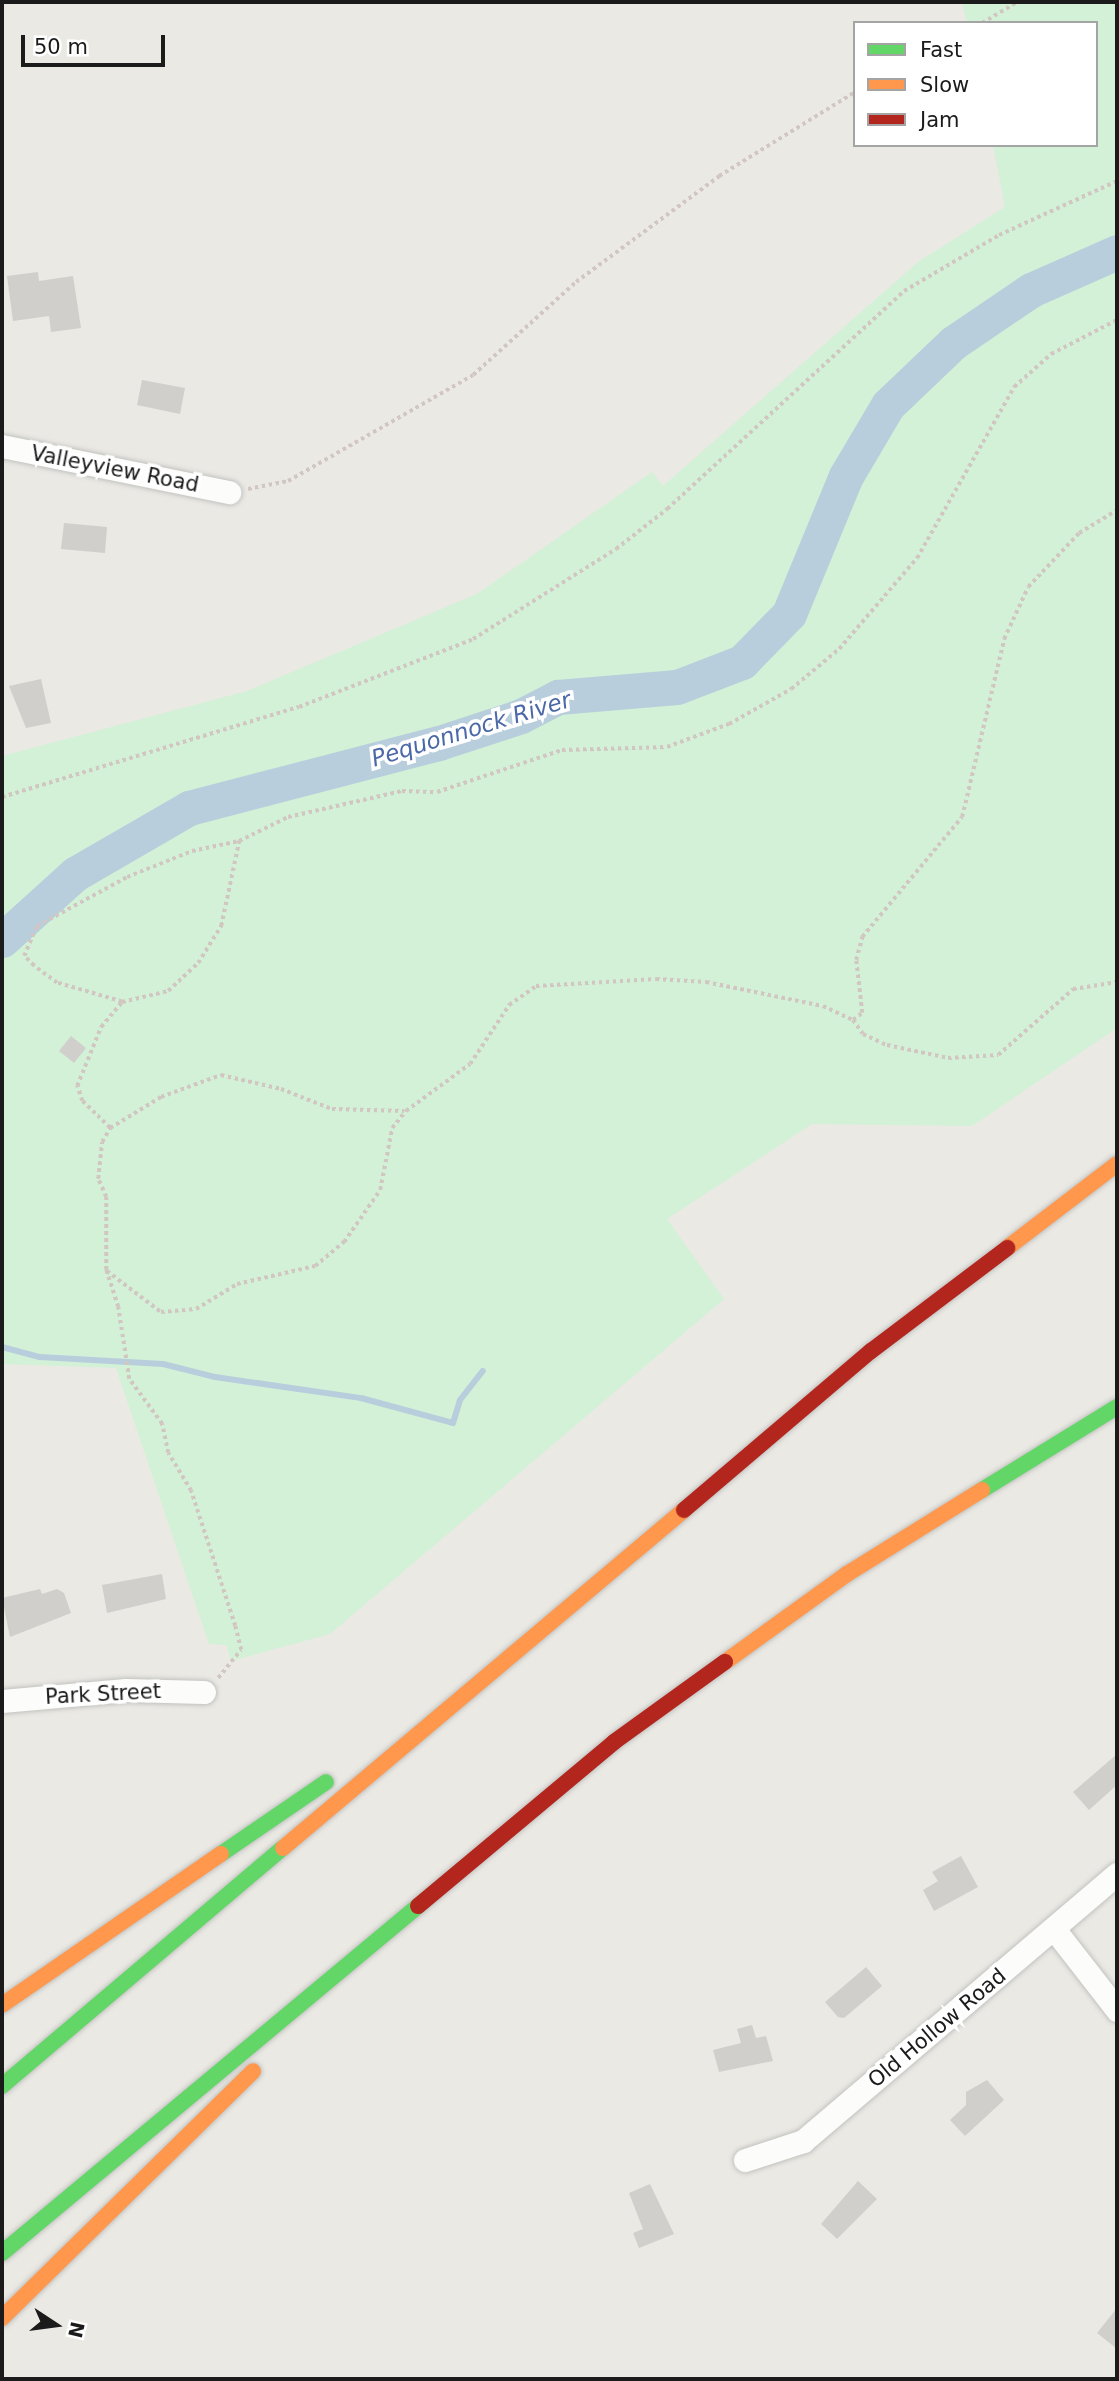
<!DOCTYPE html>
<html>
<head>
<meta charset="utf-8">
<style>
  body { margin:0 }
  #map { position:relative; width:1119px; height:2381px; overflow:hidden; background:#eae9e4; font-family:"DejaVu Sans",sans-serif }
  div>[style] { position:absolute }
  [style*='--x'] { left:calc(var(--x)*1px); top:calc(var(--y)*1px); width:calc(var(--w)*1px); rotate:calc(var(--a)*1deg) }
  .park>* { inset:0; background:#d2f1d7 }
  .stream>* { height:6px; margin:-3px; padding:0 3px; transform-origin:3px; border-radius:3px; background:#b8cedd }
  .river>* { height:35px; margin:-17.5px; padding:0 17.5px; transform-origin:17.5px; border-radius:17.5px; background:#b8cedd }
  .building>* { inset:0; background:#d1cfcb }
  .path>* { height:3.5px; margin-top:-1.75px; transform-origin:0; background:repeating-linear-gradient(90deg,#d1c6c1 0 3.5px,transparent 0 7px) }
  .roads { filter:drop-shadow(0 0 2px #c2c2c0) drop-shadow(0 0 2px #c2c2c0) }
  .street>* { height:23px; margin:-11.5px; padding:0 11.5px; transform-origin:11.5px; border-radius:11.5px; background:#fcfcfb }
  .fast>* { height:16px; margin:-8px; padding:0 8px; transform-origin:8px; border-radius:8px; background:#63d668 }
  .slow>* { height:16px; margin:-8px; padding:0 8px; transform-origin:8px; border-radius:8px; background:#ff974d }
  .jam>* { height:16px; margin:-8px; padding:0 8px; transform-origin:8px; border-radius:8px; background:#b3261e }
  span { translate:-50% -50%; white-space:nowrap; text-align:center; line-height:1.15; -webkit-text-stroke:7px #fff; paint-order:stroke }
  .street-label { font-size:21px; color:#1b1b1b }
  .water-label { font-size:23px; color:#4b69a7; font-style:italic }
  .frame { position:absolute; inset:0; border:4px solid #1b1b1b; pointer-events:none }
  .legend { position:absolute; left:853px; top:21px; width:245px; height:126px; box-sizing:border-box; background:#fff; border:2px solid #a4a4a4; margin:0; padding:9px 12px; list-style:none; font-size:21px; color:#1b1b1b }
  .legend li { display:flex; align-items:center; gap:14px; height:35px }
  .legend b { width:35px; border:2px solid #a4a4a4 }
  .north { position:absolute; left:21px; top:2290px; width:70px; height:70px; -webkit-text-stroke:5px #fff; paint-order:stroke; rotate:103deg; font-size:19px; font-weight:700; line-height:28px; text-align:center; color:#1b1b1b }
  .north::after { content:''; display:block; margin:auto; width:24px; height:32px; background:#1b1b1b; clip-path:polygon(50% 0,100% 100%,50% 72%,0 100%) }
  .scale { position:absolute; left:21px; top:35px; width:144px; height:32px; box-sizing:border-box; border:4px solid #1b1b1b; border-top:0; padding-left:9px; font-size:21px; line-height:24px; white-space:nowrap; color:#1b1b1b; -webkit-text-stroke:5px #fff; paint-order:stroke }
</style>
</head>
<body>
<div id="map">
  <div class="park">
    <div style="clip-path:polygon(962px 2px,1117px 2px,1117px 1028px,972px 1126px,812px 1124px,667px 1219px,724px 1299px,330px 1634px,231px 1661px,227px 1645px,209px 1644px,116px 1368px,2px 1364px,2px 756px,247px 691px,477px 594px,652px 472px,663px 486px,918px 262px,1005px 207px,993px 145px,1096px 145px,1096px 23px,967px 23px)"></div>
  </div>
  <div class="stream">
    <div style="--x:2;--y:1347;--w:39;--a:15"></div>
    <div style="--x:40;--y:1357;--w:123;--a:3.3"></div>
    <div style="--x:163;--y:1364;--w:54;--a:14"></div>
    <div style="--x:215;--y:1377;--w:148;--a:8.2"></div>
    <div style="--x:361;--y:1398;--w:95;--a:15.2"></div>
    <div style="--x:453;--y:1423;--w:24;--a:-73"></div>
    <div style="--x:460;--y:1400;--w:37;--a:-52"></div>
  </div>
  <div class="river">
    <div style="--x:2;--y:940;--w:98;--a:-42.1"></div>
    <div style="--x:75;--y:874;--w:132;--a:-30.1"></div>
    <div style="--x:189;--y:808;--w:258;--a:-14.6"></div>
    <div style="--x:439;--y:743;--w:86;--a:-18.2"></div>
    <div style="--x:521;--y:716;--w:42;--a:-27.2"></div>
    <div style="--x:558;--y:697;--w:119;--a:-4.8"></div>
    <div style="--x:677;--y:687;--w:70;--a:-21"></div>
    <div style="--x:742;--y:662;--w:67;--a:-45.6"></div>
    <div style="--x:789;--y:614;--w:149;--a:-67.6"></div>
    <div style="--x:846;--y:476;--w:82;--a:-59.4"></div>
    <div style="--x:888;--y:405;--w:90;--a:-43.6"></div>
    <div style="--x:953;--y:343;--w:94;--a:-34.2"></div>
    <div style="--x:1031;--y:290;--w:94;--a:-23.8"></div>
  </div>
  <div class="building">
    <div style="clip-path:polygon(38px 272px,39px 281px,73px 276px,81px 328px,51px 332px,49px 316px,13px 321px,7px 276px)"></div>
    <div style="clip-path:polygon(142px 380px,185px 388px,180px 414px,137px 405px)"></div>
    <div style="clip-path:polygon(64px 523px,107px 527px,105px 553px,61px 549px)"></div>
    <div style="clip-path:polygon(41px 679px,51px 723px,26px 728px,9px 686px)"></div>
    <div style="clip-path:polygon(71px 1036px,86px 1048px,74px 1063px,59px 1051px)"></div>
    <div style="clip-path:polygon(162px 1574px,166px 1599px,107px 1613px,102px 1585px)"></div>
    <div style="clip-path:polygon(40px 1589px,42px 1594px,57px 1589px,64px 1593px,71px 1613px,10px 1637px,2px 1598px)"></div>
    <div style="clip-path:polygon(1117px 1754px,1117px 1785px,1089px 1810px,1073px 1792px)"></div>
    <div style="clip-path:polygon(961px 1856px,978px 1887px,934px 1911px,923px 1890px,938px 1881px,932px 1872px)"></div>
    <div style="clip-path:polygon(866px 1967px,882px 1986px,844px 2018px,838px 2017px,825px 2002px)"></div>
    <div style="clip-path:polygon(752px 2025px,756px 2038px,766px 2036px,773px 2061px,719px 2072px,713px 2050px,741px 2043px,737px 2029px)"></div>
    <div style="clip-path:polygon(987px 2080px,1004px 2100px,965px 2136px,950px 2120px,966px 2105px,966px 2092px)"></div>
    <div style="clip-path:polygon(858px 2181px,877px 2199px,837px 2239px,821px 2224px)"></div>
    <div style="clip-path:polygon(650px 2184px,674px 2234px,639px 2248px,633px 2233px,643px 2229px,629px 2193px)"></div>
    <div style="clip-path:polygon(1117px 2308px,1117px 2349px,1097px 2333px)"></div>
  </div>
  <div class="path">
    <div style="--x:982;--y:23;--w:41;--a:-31"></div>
    <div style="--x:248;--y:489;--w:41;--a:-11.3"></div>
    <div style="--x:288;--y:481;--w:213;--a:-29.8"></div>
    <div style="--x:473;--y:375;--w:139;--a:-42.1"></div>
    <div style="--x:576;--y:282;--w:178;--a:-36.5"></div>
    <div style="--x:719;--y:176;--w:160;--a:-31.7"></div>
    <div style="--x:2;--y:797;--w:310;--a:-16.9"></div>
    <div style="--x:299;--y:707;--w:187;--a:-21.3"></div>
    <div style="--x:473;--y:639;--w:169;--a:-32.2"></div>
    <div style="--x:616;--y:549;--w:65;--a:-38.1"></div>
    <div style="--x:667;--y:509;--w:322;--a:-42.6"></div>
    <div style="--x:904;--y:291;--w:110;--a:-30.5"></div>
    <div style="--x:999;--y:235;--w:130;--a:-24.6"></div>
    <div style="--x:122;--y:1002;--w:68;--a:-163.7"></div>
    <div style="--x:57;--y:983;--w:29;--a:-144"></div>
    <div style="--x:34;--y:966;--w:14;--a:-135"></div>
    <div style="--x:24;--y:956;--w:33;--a:-67"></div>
    <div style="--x:37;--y:926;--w:102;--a:-28.6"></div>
    <div style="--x:127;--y:877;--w:70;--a:-21.8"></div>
    <div style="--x:192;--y:851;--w:48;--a:-12"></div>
    <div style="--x:853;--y:1020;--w:17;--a:54"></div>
    <div style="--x:863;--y:1034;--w:26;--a:25"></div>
    <div style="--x:887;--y:1045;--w:62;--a:12"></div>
    <div style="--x:948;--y:1058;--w:50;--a:-3.4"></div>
    <div style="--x:998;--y:1055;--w:100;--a:-41.3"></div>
    <div style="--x:1073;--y:989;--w:45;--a:-9"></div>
    <div style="--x:110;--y:1128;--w:60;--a:-31.3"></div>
    <div style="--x:161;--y:1097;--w:64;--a:-20.1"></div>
    <div style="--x:221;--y:1075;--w:62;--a:13.1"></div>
    <div style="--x:281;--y:1089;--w:55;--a:21.4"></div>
    <div style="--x:332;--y:1109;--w:72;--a:1.6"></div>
    <div style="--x:107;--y:1271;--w:68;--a:37.2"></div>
    <div style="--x:161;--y:1312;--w:35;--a:-5"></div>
    <div style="--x:196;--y:1309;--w:48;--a:-31.4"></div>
    <div style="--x:237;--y:1284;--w:80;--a:-13"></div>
    <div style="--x:315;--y:1266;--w:38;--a:-40"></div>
    <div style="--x:344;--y:1242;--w:63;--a:-55.3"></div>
    <div style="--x:380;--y:1190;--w:63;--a:-79"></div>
    <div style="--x:392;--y:1128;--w:22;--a:-51"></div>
    <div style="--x:406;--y:1111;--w:79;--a:-36.3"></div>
    <div style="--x:470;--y:1064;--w:71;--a:-56.5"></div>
    <div style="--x:509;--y:1005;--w:33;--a:-35"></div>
    <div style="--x:536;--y:986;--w:120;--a:-3.3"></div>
    <div style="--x:656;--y:979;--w:50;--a:3.4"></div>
    <div style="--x:706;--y:982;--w:119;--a:11.6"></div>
    <div style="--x:823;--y:1006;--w:33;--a:25"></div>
    <div style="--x:853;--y:1020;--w:11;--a:-38"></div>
    <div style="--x:862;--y:1013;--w:53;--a:-96.5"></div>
    <div style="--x:856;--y:960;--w:24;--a:-75"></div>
    <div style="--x:862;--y:937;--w:156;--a:-50.2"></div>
    <div style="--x:962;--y:817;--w:183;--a:-76.7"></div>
    <div style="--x:1004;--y:639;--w:57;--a:-65.2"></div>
    <div style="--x:1028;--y:587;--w:74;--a:-46.6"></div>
    <div style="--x:1079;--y:533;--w:44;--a:-31.2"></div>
    <div style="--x:218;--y:1678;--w:36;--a:-51"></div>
    <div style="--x:241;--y:1650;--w:25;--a:-104"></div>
    <div style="--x:235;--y:1626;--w:142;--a:-108.1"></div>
    <div style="--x:191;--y:1491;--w:44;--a:-121.2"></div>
    <div style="--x:168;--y:1453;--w:30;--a:-102"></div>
    <div style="--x:162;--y:1424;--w:56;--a:-126.3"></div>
    <div style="--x:129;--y:1379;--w:73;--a:-98.7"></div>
    <div style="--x:118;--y:1307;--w:39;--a:-108"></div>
    <div style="--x:106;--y:1270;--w:73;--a:-90"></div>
    <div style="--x:106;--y:1197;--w:20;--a:-114"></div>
    <div style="--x:98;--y:1179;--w:37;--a:-84"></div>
    <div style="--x:102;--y:1142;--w:16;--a:-60"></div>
    <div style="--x:110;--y:1128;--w:39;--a:-136"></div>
    <div style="--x:82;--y:1101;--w:16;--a:-108"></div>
    <div style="--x:77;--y:1086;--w:64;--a:-67.9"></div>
    <div style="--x:101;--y:1027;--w:33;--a:-50"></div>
    <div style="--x:122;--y:1002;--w:47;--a:-13.4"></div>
    <div style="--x:168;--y:991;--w:41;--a:-43"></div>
    <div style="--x:198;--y:963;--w:44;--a:-58.1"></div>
    <div style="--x:221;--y:926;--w:87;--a:-78"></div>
    <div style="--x:239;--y:841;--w:55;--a:-26.1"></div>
    <div style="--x:288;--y:817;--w:117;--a:-12.8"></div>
    <div style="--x:402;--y:791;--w:35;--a:2"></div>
    <div style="--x:437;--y:792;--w:132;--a:-18.6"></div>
    <div style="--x:562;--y:750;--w:105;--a:-1.6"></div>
    <div style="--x:667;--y:747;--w:66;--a:-20.4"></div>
    <div style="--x:729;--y:724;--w:71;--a:-29.4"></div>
    <div style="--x:791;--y:689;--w:62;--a:-39.8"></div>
    <div style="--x:839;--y:649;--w:120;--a:-49.4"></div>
    <div style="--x:917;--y:558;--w:197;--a:-60.4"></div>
    <div style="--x:1014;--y:387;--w:50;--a:-41.7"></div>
    <div style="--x:1051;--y:354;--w:74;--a:-27.3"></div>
  </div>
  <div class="roads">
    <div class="street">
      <div style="--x:2;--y:446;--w:232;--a:11.5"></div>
      <div style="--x:2;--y:1701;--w:124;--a:-5.1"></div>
      <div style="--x:126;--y:1690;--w:78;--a:1.5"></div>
      <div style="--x:1054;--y:1929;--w:103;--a:52.1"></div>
      <div style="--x:745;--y:2160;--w:61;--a:-18.1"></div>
      <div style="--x:803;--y:2141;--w:412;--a:-40.4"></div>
    </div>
    <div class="fast">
      <div style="--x:982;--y:1490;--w:158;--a:-31.6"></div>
      <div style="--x:221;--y:1854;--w:127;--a:-34.4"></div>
      <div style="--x:2;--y:2086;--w:368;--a:-40.3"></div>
      <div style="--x:2;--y:2253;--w:542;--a:-39.83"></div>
    </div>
    <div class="slow">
      <div style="--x:1007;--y:1248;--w:138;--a:-37.4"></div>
      <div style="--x:725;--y:1662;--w:150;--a:-35.8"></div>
      <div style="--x:847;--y:1574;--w:159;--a:-31.9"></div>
      <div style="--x:283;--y:1848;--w:524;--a:-40.13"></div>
      <div style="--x:2;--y:2005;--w:266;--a:-34.6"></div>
      <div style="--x:2;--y:2318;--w:352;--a:-44.5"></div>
    </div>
    <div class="jam">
      <div style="--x:684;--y:1510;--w:245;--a:-40.4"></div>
      <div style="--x:871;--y:1351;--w:171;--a:-37.1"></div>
      <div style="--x:418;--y:1906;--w:256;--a:-39.9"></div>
      <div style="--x:614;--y:1742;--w:137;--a:-35.8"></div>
    </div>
  </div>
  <div class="street-label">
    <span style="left:115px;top:469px;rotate:11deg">Valleyview Road</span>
    <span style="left:103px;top:1694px;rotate:-3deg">Park Street</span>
    <span style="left:937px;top:2028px;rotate:-40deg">Old Hollow Road</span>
  </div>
  <div class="water-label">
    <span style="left:471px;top:729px;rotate:-17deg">Pequonnock River</span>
  </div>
  <div class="frame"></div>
  <ul class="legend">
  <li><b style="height:9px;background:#63d668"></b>Fast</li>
  <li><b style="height:9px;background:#ff974d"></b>Slow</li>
  <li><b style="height:9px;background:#b3261e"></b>Jam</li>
  </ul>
  <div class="north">N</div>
  <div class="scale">50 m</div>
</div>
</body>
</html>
